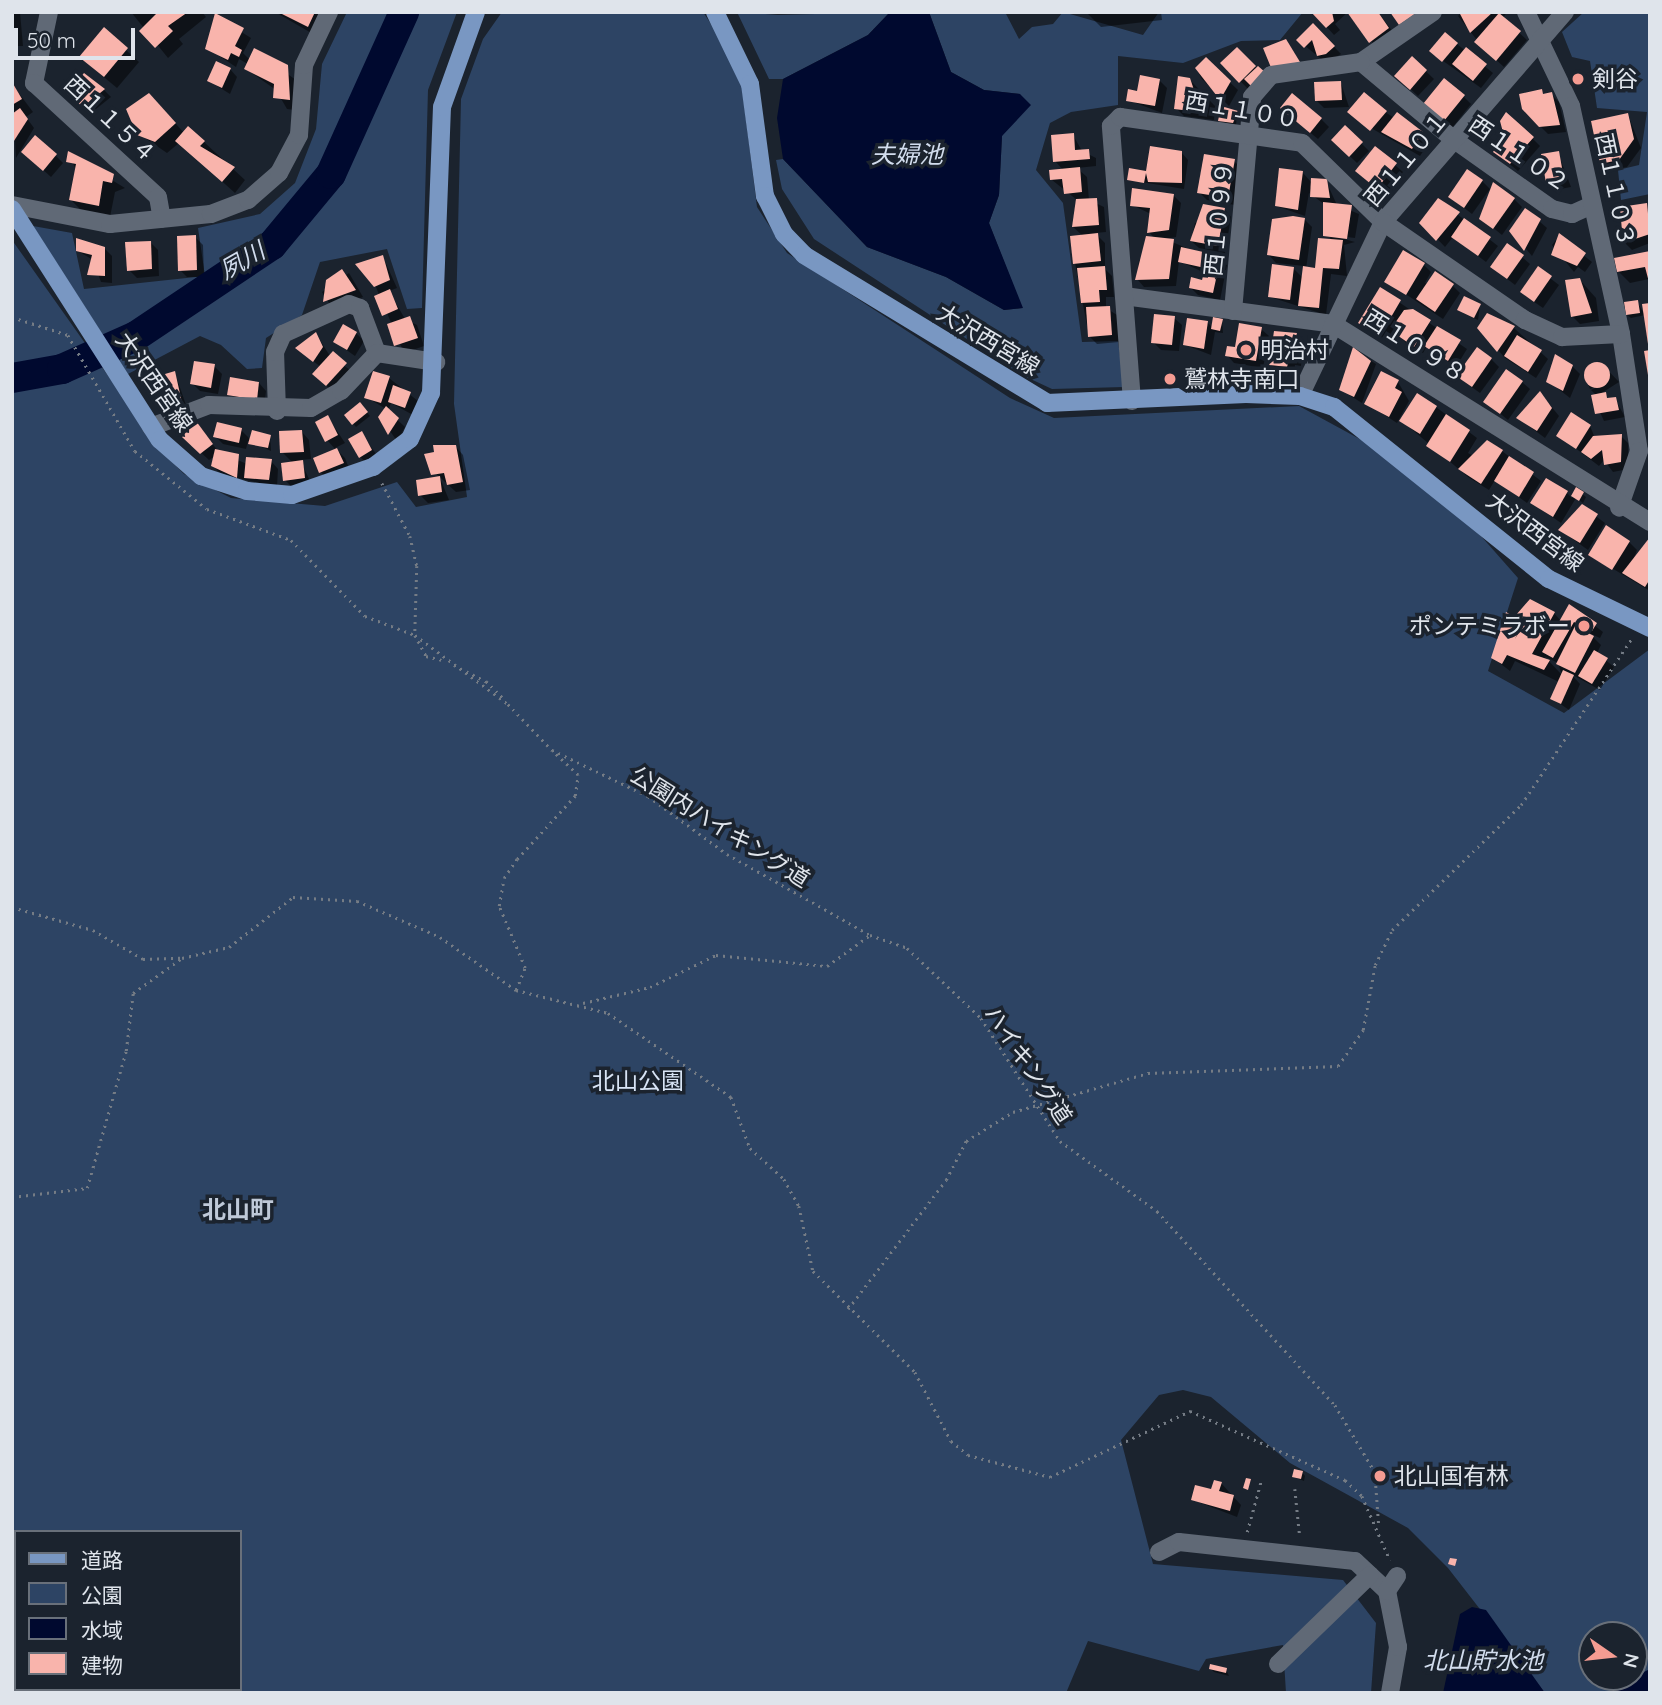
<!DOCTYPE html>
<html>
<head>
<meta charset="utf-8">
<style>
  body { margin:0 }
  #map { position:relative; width:1662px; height:1705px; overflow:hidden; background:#1b232e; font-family:Quicksand,"Noto Sans JP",sans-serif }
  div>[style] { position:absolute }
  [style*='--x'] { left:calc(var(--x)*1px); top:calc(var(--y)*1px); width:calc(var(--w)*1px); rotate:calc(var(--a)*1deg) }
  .green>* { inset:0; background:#2d4464 }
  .water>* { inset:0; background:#00092f }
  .shadow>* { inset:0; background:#0007 }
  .river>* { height:30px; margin:-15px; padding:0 15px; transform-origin:15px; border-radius:15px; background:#00092f }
  .building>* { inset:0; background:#f9b4ac }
  .round { border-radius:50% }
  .path>* { height:2.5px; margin-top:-1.25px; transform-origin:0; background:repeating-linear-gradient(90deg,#757c85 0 2px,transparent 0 7px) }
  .minor>* { height:18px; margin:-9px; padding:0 9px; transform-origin:9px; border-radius:9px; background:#606976 }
  .major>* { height:18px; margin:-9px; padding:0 9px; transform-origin:9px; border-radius:9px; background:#7997c2 }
  .dots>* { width:19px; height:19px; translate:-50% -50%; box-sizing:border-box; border:4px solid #1b232e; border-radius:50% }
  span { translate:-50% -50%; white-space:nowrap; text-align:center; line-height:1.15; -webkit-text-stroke:7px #1b232e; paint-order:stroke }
  .poi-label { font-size:23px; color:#dfe4eb }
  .left { translate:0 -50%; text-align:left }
  .right { translate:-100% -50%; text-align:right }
  .street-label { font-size:23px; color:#dfe4eb }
  .park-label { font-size:23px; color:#d8e4f5 }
  .water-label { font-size:24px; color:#d2ddee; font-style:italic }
  .neighbourhood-label { font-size:24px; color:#bfc9d8; font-weight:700 }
  .frame { position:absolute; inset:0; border:14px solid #dfe4eb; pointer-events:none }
  .legend { position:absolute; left:14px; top:1530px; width:228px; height:161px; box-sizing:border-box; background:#1b232e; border:2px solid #69707a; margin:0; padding:9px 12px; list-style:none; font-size:21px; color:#dfe4eb }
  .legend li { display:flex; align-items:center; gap:14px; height:35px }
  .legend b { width:35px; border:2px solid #69707a }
  .north { position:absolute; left:1578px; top:1621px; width:70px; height:70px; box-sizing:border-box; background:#1b232e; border:2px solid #69707a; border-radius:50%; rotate:104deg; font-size:19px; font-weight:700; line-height:28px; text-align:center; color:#dfe4eb }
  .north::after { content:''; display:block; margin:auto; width:24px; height:32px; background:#f59c92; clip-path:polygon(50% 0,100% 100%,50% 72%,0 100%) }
  .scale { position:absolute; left:14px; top:28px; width:121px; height:32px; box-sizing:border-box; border:4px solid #dfe4eb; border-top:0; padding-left:9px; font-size:21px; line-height:24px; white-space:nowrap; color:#dfe4eb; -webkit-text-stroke:5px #1b232e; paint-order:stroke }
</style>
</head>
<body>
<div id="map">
  <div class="green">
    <div style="clip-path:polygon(347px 12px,457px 12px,428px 90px,422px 308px,407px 309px,387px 249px,320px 262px,302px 315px,266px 338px,262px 368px,247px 369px,221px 345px,200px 336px,128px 374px,33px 226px,72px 233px,84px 289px,205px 276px,198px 228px,260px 214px,295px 183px,316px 129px,322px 64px)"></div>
    <div style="clip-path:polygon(evenodd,502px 12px,703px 12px,727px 48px,742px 88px,757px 207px,787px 253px,1010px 398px,1054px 418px,1299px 406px,1367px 443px,1458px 510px,1518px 578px,1488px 671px,1564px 713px,1650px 649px,1650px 1674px,1605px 1693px,1545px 1693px,1448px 1568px,1408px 1528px,1290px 1463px,1211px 1397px,1183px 1390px,1159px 1395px,1121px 1440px,1153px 1564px,1343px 1580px,1376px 1623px,1371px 1693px,1286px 1693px,1283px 1645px,1206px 1659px,1199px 1671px,1088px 1641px,1066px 1693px,12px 1693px,12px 240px,162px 452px,184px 474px,231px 498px,325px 506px,397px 482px,416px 507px,467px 497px,454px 404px,461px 99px,483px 39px,502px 12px,16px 1532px,240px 1532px,240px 1689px,16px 1689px,16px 1532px,502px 12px,1592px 1635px,1634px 1635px,1634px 1677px,1592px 1677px,1592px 1635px)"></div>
    <div style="clip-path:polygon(737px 12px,778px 15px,890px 12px,868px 35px,783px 79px,769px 79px)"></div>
    <div style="clip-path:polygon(929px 12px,1005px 12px,1019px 39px,1032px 27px,1053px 24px,1063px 12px,1143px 35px,1159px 12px,1303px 12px,1280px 40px,1241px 41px,1183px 63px,1118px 56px,1118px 105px,1071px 112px,1050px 123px,1036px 170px,1063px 203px,1082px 342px,1118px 341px,1124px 387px,1052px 389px,1022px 375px,814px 239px,782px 189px,776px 160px,783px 159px,867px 247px,946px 277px,1004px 310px,1022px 308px,989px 223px,999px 195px,1002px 136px,1020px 94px,984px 90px,951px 72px)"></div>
    <div style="clip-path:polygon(1584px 12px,1650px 12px,1650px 194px,1621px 200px,1618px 170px,1639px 165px,1647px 112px,1597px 108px,1590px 61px,1572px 57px,1562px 32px)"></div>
  </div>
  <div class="water">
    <div style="clip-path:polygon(890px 12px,929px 12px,951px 72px,984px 90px,1020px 94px,1031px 105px,1002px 136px,999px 195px,989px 223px,1023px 308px,1004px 310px,946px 277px,867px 247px,783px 159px,777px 118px,783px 79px,868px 35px)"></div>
    <div style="clip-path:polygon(1472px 1607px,1486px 1610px,1545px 1693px,1443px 1693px,1460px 1614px)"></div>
    <div style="clip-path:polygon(1650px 1669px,1650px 1693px,1614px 1693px,1627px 1680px)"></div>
  </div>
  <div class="shadow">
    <div style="clip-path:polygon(12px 12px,20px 12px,23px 46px,12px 46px)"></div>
    <div style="clip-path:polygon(131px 12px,202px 12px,206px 17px,179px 39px,183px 44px,168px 58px)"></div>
    <div style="clip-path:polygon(275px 12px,333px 12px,320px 38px)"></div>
    <div style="clip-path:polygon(1086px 12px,1161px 12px,1162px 20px,1101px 27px)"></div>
    <div style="clip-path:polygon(1313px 12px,1348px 12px,1335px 24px,1340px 30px,1334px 35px)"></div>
    <div style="clip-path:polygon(1349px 12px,1378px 12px,1396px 36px,1378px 50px)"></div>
    <div style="clip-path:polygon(1462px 12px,1507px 12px,1503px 18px,1527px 40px,1504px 67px,1484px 49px,1458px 16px)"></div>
    <div style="clip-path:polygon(216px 16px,251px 38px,243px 53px,250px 60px,255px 50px,304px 86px,302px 111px,287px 109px,276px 90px,246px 69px,248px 64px,239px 59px,236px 67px,207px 48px)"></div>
    <div style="clip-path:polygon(1313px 25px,1341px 54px,1326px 63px,1298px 40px)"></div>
    <div style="clip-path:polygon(104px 30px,139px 62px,117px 88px,93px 68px)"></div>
    <div style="clip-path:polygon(1457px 44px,1493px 73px,1481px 88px,1439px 58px)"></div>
    <div style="clip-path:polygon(1237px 49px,1257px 69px,1267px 78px,1248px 89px,1223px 63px)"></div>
    <div style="clip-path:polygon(1412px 58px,1434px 79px,1418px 96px,1404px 83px)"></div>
    <div style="clip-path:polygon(1206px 60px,1238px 90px,1229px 106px,1201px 78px,1197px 69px)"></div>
    <div style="clip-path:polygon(230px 69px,237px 77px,230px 94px,209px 81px)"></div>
    <div style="clip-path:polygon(1189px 79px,1215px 106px,1214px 120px,1184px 116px,1176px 108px)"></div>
    <div style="clip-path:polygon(1159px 80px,1167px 88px,1162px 113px,1128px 100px)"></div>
    <div style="clip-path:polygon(1341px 83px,1349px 107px,1324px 108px,1317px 101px)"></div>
    <div style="clip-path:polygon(12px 84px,33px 112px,26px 117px,34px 128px,16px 158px)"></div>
    <div style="clip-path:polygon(104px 90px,111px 97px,91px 113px,77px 102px)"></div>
    <div style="clip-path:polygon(1551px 94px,1559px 102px,1566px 132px,1548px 134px,1540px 126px)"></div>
    <div style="clip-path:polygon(1464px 97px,1471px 104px,1452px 128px,1433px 111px)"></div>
    <div style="clip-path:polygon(161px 107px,184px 133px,204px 142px,245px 180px,235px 193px,179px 143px,167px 153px,139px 134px)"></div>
    <div style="clip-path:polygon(1385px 112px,1430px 141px,1420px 156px,1357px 120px)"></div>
    <div style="clip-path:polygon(1237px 113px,1236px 126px,1220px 121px)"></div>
    <div style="clip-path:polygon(1628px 115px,1641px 148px,1627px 167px,1609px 171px,1601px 163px)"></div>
    <div style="clip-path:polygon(1290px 116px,1321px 119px,1329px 127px,1318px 139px)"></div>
    <div style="clip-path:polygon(1345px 127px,1369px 151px,1357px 163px,1333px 140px)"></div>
    <div style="clip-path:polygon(1073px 135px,1082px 151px,1096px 158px,1096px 166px,1077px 168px,1087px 177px,1089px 200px,1104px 207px,1106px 232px,1095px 233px,1105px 243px,1105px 269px,1112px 276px,1114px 297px,1106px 297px,1106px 308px,1117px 315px,1119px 342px,1097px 344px,1089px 336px,1075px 263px,1083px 236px,1073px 227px,1077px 200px,1052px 180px,1064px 171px,1055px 161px)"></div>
    <div style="clip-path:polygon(1532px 138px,1540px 146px,1518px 171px,1495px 152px)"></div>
    <div style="clip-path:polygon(1375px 148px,1403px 172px,1385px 195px,1364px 178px)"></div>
    <div style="clip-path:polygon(1181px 152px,1188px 160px,1184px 189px,1129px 180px,1145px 174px,1150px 179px)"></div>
    <div style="clip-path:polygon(1558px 153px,1571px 187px,1555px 190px,1548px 182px)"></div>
    <div style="clip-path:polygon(69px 154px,125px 188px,115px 192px,110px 217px,83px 212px,71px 200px,76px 170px)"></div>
    <div style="clip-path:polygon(56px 156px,63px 163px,51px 177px,31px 159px)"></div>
    <div style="clip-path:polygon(1234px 161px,1242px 169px,1235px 205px,1207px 200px,1199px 192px)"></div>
    <div style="clip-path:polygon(1303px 173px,1312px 183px,1326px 181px,1337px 205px,1359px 214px,1355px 238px,1330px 235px,1355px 242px,1344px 245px,1347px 276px,1331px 274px,1326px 315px,1270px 297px,1294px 269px,1303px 278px,1304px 266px,1276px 263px,1269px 255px,1304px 219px,1312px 227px,1306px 269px,1316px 270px,1331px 241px,1324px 204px,1309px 193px,1305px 216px,1276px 206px)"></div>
    <div style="clip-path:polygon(1482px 181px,1490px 189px,1472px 214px,1450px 197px)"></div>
    <div style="clip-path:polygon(1173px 195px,1181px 203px,1176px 237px,1165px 239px,1227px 265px,1220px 300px,1198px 295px,1191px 288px,1204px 282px,1205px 273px,1179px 261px,1176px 286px,1144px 287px,1137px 279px,1139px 260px,1145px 261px,1155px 239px,1149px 232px,1151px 214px,1132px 205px)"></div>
    <div style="clip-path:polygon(1514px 199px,1522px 207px,1502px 235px,1481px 218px)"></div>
    <div style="clip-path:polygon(1439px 200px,1498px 246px,1486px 262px,1453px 237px,1445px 247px,1422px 223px)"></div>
    <div style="clip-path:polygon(1647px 205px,1650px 243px,1632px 250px,1624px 242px)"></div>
    <div style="clip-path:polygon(1224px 209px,1231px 217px,1225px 253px,1199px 248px,1191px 241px,1195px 223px)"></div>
    <div style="clip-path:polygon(1539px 221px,1547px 228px,1532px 256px,1511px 231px)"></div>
    <div style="clip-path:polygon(1559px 236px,1592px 262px,1585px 272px,1578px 267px,1574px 272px,1552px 245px)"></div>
    <div style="clip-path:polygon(195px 237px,203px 245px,204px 277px,187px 277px,180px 270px)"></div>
    <div style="clip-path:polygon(150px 242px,158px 250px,159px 276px,137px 278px,129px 270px)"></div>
    <div style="clip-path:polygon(104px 248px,112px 256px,112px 283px,101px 282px,93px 260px,78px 251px)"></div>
    <div style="clip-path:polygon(1650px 253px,1649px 279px,1630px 283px,1618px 271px)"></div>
    <div style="clip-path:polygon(383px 257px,397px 288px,389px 291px,405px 319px,417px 325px,424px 346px,404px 353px,375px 285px)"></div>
    <div style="clip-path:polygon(1522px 257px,1530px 264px,1515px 285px,1492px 267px)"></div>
    <div style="clip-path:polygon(1424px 265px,1431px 272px,1425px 283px,1453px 286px,1460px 293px,1443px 319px,1386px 281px)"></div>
    <div style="clip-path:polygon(1538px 269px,1559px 285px,1543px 308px,1530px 299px)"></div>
    <div style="clip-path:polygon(349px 273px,363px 297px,332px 308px,322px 292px)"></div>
    <div style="clip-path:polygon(1579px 279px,1596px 298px,1599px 321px,1580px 324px,1572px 316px)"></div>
    <div style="clip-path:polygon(1380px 289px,1467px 349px,1456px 367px,1427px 346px,1423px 353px,1406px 343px,1399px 335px,1402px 321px,1388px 342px,1361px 322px)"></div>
    <div style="clip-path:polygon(1637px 302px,1645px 315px,1631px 318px,1627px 315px)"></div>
    <div style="clip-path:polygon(1480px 306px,1478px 320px,1463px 313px)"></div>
    <div style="clip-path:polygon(1174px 318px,1182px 325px,1179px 351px,1161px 350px,1153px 342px)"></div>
    <div style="clip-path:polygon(1222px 320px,1223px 333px,1215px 332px,1211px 355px,1185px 345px,1207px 322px,1213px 328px)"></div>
    <div style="clip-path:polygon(1479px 328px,1514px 328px,1548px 359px,1536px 378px,1505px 358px)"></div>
    <div style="clip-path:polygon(1261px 329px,1269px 336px,1263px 368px,1234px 363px,1227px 355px)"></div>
    <div style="clip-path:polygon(356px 333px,364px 341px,355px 356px,335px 342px)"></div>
    <div style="clip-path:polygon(316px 334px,330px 356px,353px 372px,335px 393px,322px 382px,321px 367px,305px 355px)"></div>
    <div style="clip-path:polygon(1296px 335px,1303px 343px,1301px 366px,1295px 365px,1294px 373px,1279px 372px,1271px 364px)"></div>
    <div style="clip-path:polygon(1354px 350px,1376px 364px,1362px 403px,1341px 390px)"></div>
    <div style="clip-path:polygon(1491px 359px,1499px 367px,1480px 393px,1466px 383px)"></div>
    <div style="clip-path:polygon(1599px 361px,1619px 382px,1597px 396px,1591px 390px,1607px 382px,1590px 389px,1585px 376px)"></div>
    <div style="clip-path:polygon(214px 366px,222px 374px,218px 394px,200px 391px,192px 383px)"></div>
    <div style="clip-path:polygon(1572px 366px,1580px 374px,1570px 398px,1548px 381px)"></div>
    <div style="clip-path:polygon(175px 373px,188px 411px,174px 415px,162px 392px,171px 390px)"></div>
    <div style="clip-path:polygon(389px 378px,418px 401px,413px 415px,391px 403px,388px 411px,405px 427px,397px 441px,380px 417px,386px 409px,366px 397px)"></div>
    <div style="clip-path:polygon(1398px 382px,1409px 401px,1397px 423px,1366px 403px)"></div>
    <div style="clip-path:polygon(1522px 382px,1530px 389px,1508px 420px,1485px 401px)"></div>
    <div style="clip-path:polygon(259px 383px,266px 391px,264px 407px,229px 395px)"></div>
    <div style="clip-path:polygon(1541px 394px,1559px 416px,1545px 438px,1518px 418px)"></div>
    <div style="clip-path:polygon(1593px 397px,1615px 399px,1625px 417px,1604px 421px)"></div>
    <div style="clip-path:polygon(360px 404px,370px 416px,356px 427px,346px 415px)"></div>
    <div style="clip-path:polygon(1436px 407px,1477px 438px,1468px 453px,1477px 458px,1502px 451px,1541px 481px,1527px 503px,1495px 480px,1489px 490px,1468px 477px,1402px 421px)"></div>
    <div style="clip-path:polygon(328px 417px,345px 443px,335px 448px,345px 458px,350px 471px,328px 480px,321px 472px,336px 450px,327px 440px)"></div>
    <div style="clip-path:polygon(196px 424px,219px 452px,247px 464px,271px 461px,278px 469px,277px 487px,221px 474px,213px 466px,215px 456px,209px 460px,184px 437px)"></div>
    <div style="clip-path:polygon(1590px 426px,1595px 438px,1621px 436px,1628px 443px,1628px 469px,1613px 472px,1604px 460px,1599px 466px,1558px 435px)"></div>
    <div style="clip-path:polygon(241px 430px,251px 440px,270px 436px,271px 451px,248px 441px,246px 449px,223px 444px,215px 436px)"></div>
    <div style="clip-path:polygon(302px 432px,309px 440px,311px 459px,300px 460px,312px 485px,292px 487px,285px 480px,293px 463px,282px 452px)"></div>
    <div style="clip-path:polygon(361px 433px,379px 458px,368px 464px,360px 457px)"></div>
    <div style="clip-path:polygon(456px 447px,463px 455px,470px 490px,456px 492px,431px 469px)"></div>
    <div style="clip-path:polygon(440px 478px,449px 500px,428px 503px,420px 495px)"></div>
    <div style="clip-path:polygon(1577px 490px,1586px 497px,1583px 503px,1576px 498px,1561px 523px,1532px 503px,1567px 493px,1572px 498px)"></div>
    <div style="clip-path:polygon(1582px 506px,1605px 523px,1588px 550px,1560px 530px)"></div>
    <div style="clip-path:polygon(1650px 539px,1650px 591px,1590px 555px,1629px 542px,1637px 550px,1632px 563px)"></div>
    <div style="clip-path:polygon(evenodd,1569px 606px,1603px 632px,1600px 638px,1589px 633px,1601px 645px,1597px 653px,1614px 667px,1600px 690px,1571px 674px,1580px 684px,1569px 710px,1552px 698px,1559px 682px,1515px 661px,1510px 671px,1493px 658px,1507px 615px,1529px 628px,1518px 615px,1554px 613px,1561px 621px,1569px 606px,1544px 656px,1558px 663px,1562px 675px,1547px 659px,1544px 656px)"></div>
    <div style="clip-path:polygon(1302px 1472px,1305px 1476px,1304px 1481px,1294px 1477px)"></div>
    <div style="clip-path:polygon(1221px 1483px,1241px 1505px,1237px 1517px,1193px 1500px)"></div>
    <div style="clip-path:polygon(1210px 1668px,1226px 1670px,1229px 1676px,1214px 1672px)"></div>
  </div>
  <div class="river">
    <div style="--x:12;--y:378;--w:51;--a:-10.2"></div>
    <div style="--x:62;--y:369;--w:81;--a:-24"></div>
    <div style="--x:136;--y:336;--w:164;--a:-33.8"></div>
    <div style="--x:272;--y:245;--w:92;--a:-50.3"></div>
    <div style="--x:331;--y:174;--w:178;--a:-65.7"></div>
  </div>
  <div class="building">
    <div style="clip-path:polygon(158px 12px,188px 12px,168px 26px,173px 31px,155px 48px,139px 31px)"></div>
    <div style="clip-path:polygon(278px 12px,315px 12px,308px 27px)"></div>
    <div style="clip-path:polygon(1311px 12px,1332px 12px,1334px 21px,1326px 28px)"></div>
    <div style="clip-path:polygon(1347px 12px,1378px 12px,1389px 28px,1369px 43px)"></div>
    <div style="clip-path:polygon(1390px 12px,1418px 12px,1399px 25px)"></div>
    <div style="clip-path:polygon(1459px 12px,1493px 12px,1470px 33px)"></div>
    <div style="clip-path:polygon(215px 13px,244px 28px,235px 46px,242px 50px,239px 57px,231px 53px,228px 60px,205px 49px)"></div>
    <div style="clip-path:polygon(1499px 13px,1521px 31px,1496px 61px,1474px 42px)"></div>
    <div style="clip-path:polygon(1313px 23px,1335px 46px,1326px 54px,1317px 56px,1312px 40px,1304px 48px,1296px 40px)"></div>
    <div style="clip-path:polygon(104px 27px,128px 48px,104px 77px,79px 57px)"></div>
    <div style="clip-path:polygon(1445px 32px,1458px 43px,1442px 62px,1429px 51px)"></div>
    <div style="clip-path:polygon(1286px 39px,1300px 62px,1272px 70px,1263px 48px)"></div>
    <div style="clip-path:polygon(1237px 47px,1256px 66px,1239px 83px,1220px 63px)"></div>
    <div style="clip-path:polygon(1466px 47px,1487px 64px,1473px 81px,1452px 64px)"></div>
    <div style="clip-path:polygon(254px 48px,288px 65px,290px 100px,273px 98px,274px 84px,244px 69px)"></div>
    <div style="clip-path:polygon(1412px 56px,1427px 70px,1410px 90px,1394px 76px)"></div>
    <div style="clip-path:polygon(1206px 57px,1231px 81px,1220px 100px,1195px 68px)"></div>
    <div style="clip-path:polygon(216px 61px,231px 68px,222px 88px,207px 81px)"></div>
    <div style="clip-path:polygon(1258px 66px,1266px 73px,1252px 87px,1244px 79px)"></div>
    <div style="clip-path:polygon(84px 73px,105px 89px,83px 107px,67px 94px)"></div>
    <div style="clip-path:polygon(1140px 75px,1160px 79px,1155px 106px,1126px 101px,1128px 89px,1137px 91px)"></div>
    <div style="clip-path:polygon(1178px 76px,1190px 78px,1196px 96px,1209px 97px,1207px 113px,1174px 109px)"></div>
    <div style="clip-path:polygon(1444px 78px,1465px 95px,1444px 121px,1423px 104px)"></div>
    <div style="clip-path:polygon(1341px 81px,1342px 100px,1315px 101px,1314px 82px)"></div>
    <div style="clip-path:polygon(12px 82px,22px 99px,12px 105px)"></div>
    <div style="clip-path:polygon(1542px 89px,1543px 94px,1552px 92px,1560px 125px,1539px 127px,1522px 109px,1519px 94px)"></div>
    <div style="clip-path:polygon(1364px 92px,1387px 111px,1370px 131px,1347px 112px)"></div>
    <div style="clip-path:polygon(149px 93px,176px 123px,155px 142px,137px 135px,126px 109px)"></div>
    <div style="clip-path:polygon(1292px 93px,1322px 118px,1310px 133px,1280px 108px)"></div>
    <div style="clip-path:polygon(1221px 106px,1238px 111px,1233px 123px,1218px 121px)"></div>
    <div style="clip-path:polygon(20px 108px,28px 119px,12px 144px,12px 114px)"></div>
    <div style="clip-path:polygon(1397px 112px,1423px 132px,1412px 149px,1381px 132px)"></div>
    <div style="clip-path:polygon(1506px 112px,1534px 137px,1510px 164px,1493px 152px,1504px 136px,1500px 121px)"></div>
    <div style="clip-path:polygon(1628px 113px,1634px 139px,1619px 160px,1600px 164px,1591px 121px)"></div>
    <div style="clip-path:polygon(1345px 125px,1363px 142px,1349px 157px,1331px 140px)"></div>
    <div style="clip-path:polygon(188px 126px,205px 141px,200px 146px,235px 167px,222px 182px,175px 141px)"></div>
    <div style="clip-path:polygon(1074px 133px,1075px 150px,1089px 149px,1090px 159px,1053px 162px,1051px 135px)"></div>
    <div style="clip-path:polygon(35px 135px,57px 154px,43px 171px,21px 152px)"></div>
    <div style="clip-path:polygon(1150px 146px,1182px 151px,1182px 183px,1148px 182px,1146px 173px,1144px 183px,1127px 180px,1129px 168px,1146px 171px)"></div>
    <div style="clip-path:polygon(1375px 146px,1397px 163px,1377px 189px,1355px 171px)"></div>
    <div style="clip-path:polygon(68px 151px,114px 174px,112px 183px,103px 181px,99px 206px,69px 200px,76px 164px,66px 162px)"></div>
    <div style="clip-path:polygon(1559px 151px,1564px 179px,1546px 183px,1541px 154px)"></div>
    <div style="clip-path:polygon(1204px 154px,1235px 159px,1228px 198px,1197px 193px)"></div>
    <div style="clip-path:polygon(1080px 167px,1082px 192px,1064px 194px,1062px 179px,1050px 180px,1049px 170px)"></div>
    <div style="clip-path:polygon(1279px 168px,1303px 171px,1298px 210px,1275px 206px)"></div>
    <div style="clip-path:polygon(1467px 169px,1483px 180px,1464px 208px,1448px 197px)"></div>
    <div style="clip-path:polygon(1311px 178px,1327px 179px,1330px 198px,1310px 197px)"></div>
    <div style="clip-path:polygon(1493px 182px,1515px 198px,1493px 229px,1479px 219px)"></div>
    <div style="clip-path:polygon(1132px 188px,1174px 194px,1169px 230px,1147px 233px,1150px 208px,1130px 206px)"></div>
    <div style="clip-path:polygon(1097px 198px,1099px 225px,1072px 227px,1076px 199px)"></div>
    <div style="clip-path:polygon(1438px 198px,1460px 212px,1436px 241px,1419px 223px)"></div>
    <div style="clip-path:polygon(1323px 202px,1352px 205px,1347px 239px,1323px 236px)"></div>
    <div style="clip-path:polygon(1647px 203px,1650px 234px,1623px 243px,1620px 207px)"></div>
    <div style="clip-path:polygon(1203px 204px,1225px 208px,1218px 246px,1190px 241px)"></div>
    <div style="clip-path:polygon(1525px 208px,1541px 219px,1524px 251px,1509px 231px)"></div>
    <div style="clip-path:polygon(1293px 216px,1305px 218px,1299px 260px,1267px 255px,1272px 219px)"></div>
    <div style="clip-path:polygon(1464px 218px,1491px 237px,1478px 256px,1451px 237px)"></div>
    <div style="clip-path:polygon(1098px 233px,1101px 261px,1073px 264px,1070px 236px)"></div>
    <div style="clip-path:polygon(1559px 233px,1586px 253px,1577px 266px,1551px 255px)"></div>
    <div style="clip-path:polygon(196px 235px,197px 270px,178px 271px,177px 236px)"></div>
    <div style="clip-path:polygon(1146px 236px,1174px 239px,1169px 279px,1135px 280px)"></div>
    <div style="clip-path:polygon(76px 238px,105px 247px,105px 276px,87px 275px,92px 255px,76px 251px)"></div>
    <div style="clip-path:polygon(1318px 238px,1343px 240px,1339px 269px,1323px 268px,1319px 308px,1298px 306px,1303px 266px,1315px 268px)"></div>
    <div style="clip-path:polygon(151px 241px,152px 269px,127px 271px,125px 242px)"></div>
    <div style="clip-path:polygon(1507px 243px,1524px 255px,1507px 279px,1490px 267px)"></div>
    <div style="clip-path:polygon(1181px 247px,1221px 256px,1213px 293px,1189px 288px,1191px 277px,1202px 280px,1205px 268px,1178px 262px)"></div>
    <div style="clip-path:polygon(1403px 250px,1425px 263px,1406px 295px,1384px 282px)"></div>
    <div style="clip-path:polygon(1650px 251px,1650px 286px,1645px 267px,1617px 272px,1614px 258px)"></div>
    <div style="clip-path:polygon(383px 255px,390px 280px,374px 287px,355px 264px)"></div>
    <div style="clip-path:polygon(1272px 264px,1294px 267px,1290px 300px,1268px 297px)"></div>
    <div style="clip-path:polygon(1105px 266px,1107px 290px,1099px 290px,1100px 302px,1081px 303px,1077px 268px)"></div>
    <div style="clip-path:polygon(1538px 266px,1552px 276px,1534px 302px,1520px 292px)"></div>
    <div style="clip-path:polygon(342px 269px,356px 290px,323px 302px,326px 280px)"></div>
    <div style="clip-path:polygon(1435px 271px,1454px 284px,1435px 312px,1416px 299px)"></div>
    <div style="clip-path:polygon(1580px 278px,1592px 313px,1571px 317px,1565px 280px)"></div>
    <div style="clip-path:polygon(1380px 287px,1401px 300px,1380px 336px,1358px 323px)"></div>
    <div style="clip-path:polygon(390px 289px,398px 309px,382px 316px,374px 296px)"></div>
    <div style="clip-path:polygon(1464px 296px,1481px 304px,1474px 318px,1457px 310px)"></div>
    <div style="clip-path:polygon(1638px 300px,1640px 313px,1626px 315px,1624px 302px)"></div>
    <div style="clip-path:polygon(1650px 303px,1650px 344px,1648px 344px,1642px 304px)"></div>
    <div style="clip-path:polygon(1110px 306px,1112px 335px,1088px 337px,1086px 307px)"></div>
    <div style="clip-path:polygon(1413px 309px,1431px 320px,1414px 347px,1397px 335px,1402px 327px,1395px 323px,1404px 310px)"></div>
    <div style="clip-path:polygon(1487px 313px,1515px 326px,1497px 352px,1477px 328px)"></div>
    <div style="clip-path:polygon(1154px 314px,1175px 316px,1172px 345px,1151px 343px)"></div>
    <div style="clip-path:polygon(410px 316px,418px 338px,394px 346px,387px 324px)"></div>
    <div style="clip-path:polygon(1213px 317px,1223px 319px,1220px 331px,1211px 329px)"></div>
    <div style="clip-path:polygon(1187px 318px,1208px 321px,1204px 349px,1183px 345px)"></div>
    <div style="clip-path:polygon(1239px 323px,1262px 327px,1256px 361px,1225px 356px,1227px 346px,1235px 347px)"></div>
    <div style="clip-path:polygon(343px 324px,357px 332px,347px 350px,333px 342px)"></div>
    <div style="clip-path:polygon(1437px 326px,1461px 340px,1448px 361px,1424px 346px)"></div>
    <div style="clip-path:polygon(1274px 331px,1297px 333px,1287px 367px,1269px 365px)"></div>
    <div style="clip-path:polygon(316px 332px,323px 347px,313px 362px,295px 348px)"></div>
    <div style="clip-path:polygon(1517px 335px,1542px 350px,1528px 372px,1504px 356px)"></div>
    <div style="clip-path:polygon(1353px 347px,1371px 361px,1354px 397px,1339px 390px)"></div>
    <div style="clip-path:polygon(1477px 347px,1492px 358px,1472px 387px,1456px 376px)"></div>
    <div style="clip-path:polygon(1650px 350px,1650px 375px,1648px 375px,1644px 351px)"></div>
    <div style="clip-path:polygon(333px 351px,347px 363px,326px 386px,312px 374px)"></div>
    <div style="clip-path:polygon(1555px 354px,1573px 365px,1563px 391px,1546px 382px)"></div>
    <div style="clip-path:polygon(194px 361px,215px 364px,211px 388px,190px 384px)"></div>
    <div class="round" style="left:1584px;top:362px;width:26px;height:26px"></div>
    <div style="clip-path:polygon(1506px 369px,1523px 381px,1500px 414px,1483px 402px)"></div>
    <div style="clip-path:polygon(175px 371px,182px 403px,165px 408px,165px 374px)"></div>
    <div style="clip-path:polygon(373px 371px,390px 376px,381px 403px,364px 398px)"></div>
    <div style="clip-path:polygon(1381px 371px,1399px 380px,1395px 388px,1402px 392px,1389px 417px,1364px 404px)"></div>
    <div style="clip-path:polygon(230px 377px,259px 382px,257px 400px,227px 395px)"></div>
    <div style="clip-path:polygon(393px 385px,411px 392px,405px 408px,388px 402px)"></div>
    <div style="clip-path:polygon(1540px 391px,1552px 408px,1537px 431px,1516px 418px)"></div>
    <div style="clip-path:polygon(1606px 392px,1607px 398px,1616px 397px,1619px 410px,1595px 414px,1591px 395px)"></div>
    <div style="clip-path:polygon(1417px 393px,1437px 406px,1420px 434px,1399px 421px)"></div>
    <div style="clip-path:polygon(360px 402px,368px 412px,352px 425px,344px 415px)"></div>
    <div style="clip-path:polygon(386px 406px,399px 418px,388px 435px,378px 417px)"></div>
    <div style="clip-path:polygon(1571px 412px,1591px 425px,1576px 449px,1556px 436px)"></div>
    <div style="clip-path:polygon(1446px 414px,1470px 430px,1450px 462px,1426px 446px)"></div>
    <div style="clip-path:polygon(328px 415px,338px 435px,325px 442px,315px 422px)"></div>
    <div style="clip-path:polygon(196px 421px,213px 444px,200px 454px,182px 437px)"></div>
    <div style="clip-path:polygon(217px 422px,242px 428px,239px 443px,213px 437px)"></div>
    <div style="clip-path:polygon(252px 430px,271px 435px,268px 448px,248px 444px)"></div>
    <div style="clip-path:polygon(302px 430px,304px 452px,280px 453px,279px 431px)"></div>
    <div style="clip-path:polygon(362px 431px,372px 450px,359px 458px,348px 439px)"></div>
    <div style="clip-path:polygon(1622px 434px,1621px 462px,1604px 465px,1602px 450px,1591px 459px,1581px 452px,1593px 436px)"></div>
    <div style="clip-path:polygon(1487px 440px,1503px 450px,1481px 484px,1458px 469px)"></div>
    <div style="clip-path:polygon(433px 445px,456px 445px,463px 482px,447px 485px,444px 473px,431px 475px,424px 454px,434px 452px)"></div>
    <div style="clip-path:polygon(337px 448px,344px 463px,319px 473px,313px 458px)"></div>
    <div style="clip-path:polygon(215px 449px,239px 454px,237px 478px,211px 466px)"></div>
    <div style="clip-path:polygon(1509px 456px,1534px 472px,1519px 497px,1494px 481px)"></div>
    <div style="clip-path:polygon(246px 457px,272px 459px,269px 480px,244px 478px)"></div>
    <div style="clip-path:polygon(303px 460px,305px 478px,283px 481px,281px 463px)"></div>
    <div style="clip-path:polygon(440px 476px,442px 492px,418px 496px,416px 480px)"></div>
    <div style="clip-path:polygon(1546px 478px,1568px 491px,1553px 517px,1530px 503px)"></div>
    <div style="clip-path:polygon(1576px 487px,1584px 492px,1579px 501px,1571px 496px)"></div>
    <div style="clip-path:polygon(1582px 504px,1598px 514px,1580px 543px,1558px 530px)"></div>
    <div style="clip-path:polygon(1606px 525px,1630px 541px,1612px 570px,1588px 555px)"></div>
    <div style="clip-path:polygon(1650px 537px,1650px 579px,1645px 587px,1622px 573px)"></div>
    <div style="clip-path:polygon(1530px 599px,1555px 612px,1532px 654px,1550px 660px,1544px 670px,1507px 655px,1502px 664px,1491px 658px,1506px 612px,1523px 622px,1515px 639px,1526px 620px,1516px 615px)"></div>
    <div style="clip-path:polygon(1569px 604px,1597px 623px,1592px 631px,1574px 622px,1553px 658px,1542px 652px)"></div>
    <div style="clip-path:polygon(1575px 626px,1594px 636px,1575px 673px,1556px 664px)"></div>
    <div style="clip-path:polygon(1594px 650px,1608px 658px,1592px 684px,1578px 676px)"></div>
    <div style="clip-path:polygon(1563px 670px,1574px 675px,1561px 704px,1550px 699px)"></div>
    <div style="clip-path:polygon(1294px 1469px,1303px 1471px,1301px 1479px,1292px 1477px)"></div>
    <div style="clip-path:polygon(1246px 1478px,1251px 1479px,1248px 1490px,1243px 1488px)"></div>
    <div style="clip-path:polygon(1214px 1480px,1222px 1482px,1219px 1491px,1234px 1495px,1230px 1511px,1191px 1500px,1195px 1485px,1211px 1489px)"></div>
    <div style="clip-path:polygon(1450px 1558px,1457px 1559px,1455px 1566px,1448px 1564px)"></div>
    <div style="clip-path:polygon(1210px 1664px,1227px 1668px,1226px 1673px,1209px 1669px)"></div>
  </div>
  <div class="path">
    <div style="--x:12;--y:317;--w:59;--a:17.8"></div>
    <div style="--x:68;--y:335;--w:134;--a:60"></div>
    <div style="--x:135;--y:451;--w:92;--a:38.9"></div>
    <div style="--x:207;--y:509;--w:90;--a:20.3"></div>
    <div style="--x:291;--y:540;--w:106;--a:45.8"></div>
    <div style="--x:365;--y:616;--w:53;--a:20.8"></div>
    <div style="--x:415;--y:635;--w:116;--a:36.6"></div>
    <div style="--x:508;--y:704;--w:64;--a:46.3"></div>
    <div style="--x:552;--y:750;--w:106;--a:25.6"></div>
    <div style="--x:648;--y:796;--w:98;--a:36.3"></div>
    <div style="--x:727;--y:854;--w:164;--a:29.5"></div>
    <div style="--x:870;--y:935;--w:39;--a:19"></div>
    <div style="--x:907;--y:948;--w:102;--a:43.4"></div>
    <div style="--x:981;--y:1018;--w:146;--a:57.3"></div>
    <div style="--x:1060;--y:1141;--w:120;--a:35.8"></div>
    <div style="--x:1157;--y:1211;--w:263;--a:47.5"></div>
    <div style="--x:1335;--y:1405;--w:78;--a:59.2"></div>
    <div style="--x:1375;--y:1472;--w:54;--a:85.8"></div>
    <div style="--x:382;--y:483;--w:60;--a:62.2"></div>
    <div style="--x:410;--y:536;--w:31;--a:77"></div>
    <div style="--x:417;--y:566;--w:69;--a:91.7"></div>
    <div style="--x:415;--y:635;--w:24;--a:62"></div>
    <div style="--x:426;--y:656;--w:16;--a:14"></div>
    <div style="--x:454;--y:665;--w:36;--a:27"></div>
    <div style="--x:486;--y:681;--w:24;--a:45"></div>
    <div style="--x:12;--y:907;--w:84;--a:15.9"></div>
    <div style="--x:93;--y:930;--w:58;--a:30.1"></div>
    <div style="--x:143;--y:959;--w:37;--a:-2"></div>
    <div style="--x:516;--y:990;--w:24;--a:-68"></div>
    <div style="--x:525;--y:968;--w:67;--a:-112.8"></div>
    <div style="--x:499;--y:906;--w:28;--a:-80"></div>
    <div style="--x:504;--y:878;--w:23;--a:-56"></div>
    <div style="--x:517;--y:859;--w:86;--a:-47.4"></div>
    <div style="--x:575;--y:796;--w:21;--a:-82"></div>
    <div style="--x:578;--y:775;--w:34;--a:-137"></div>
    <div style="--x:583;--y:1003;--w:69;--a:-13.4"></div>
    <div style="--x:650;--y:987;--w:73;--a:-25.9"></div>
    <div style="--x:716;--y:955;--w:112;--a:5.7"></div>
    <div style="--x:827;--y:966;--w:53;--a:-35.8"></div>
    <div style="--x:12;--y:1197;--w:76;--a:-6.8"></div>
    <div style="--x:87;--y:1188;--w:142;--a:-74.1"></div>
    <div style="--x:126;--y:1051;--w:58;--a:-83.1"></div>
    <div style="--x:133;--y:993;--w:60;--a:-35.5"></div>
    <div style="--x:182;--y:958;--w:48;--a:-13.2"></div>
    <div style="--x:229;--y:947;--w:81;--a:-38"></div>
    <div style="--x:293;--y:897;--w:64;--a:3.6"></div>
    <div style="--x:357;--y:901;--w:90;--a:23.4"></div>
    <div style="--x:440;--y:937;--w:93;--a:34.9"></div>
    <div style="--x:516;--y:990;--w:95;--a:14"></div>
    <div style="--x:608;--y:1013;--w:149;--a:34.3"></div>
    <div style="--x:731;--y:1097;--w:54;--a:69.6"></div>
    <div style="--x:750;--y:1148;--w:46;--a:42.4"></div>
    <div style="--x:784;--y:1179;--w:31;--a:61"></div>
    <div style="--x:799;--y:1206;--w:66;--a:77.8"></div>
    <div style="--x:813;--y:1271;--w:144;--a:44.7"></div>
    <div style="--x:915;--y:1372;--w:78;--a:62.4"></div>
    <div style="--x:951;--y:1441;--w:22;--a:39"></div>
    <div style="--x:968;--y:1455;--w:85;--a:15"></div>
    <div style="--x:1050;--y:1477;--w:155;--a:-25.2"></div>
    <div style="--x:1190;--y:1411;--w:170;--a:24"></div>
    <div style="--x:1345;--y:1480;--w:23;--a:43"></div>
    <div style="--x:1362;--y:1496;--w:70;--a:66.4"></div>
    <div style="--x:848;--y:1309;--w:162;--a:-52.8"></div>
    <div style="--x:946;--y:1180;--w:44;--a:-62.9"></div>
    <div style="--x:966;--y:1141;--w:55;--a:-31.7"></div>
    <div style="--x:1013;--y:1112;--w:141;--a:-16.1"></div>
    <div style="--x:1148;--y:1073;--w:190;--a:-2.1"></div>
    <div style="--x:1338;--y:1066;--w:44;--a:-55.2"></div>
    <div style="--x:1363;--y:1030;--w:66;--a:-79.5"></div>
    <div style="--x:1375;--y:965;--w:39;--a:-64"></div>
    <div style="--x:1392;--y:930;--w:180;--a:-44.1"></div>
    <div style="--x:1521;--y:805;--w:201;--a:-56.4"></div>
    <div style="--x:1295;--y:1489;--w:48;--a:84.1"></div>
    <div style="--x:1247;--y:1532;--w:53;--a:-74.6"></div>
  </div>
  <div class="minor">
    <div style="--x:49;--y:12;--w:73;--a:101.9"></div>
    <div style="--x:34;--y:83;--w:168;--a:42.6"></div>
    <div style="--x:158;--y:197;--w:22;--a:80"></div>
    <div style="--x:1433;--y:12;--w:88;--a:145.2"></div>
    <div style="--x:1361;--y:62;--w:120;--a:39.9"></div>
    <div style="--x:1453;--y:139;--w:121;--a:35.3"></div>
    <div style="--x:1552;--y:209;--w:21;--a:14"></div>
    <div style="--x:1572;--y:214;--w:22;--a:-24"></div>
    <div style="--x:1526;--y:12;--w:104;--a:64.4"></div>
    <div style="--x:1571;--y:106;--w:233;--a:77.6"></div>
    <div style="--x:1621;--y:334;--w:118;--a:81.3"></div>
    <div style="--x:1639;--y:451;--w:60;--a:109.3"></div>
    <div style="--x:12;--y:205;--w:100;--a:11"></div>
    <div style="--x:110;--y:224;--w:101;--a:-5.7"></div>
    <div style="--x:211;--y:214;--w:40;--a:-21"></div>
    <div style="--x:248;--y:200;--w:41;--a:-41.1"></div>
    <div style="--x:279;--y:173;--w:43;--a:-62.2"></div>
    <div style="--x:299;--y:135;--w:70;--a:-85.9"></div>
    <div style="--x:304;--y:65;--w:59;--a:-64.7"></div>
    <div style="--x:1124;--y:296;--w:211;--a:7.6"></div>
    <div style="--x:1333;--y:324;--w:374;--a:32"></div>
    <div style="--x:1233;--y:311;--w:215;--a:-84.9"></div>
    <div style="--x:1252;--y:97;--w:29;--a:-49"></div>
    <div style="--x:1271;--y:75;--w:91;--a:-8.2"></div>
    <div style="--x:1300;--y:396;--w:193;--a:-64.5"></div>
    <div style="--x:1383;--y:222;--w:278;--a:-49.1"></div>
    <div style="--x:1132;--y:401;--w:276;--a:-94.4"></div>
    <div style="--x:1111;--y:126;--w:13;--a:-45"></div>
    <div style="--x:1120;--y:117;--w:184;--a:8.1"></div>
    <div style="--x:1302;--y:143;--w:113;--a:44.3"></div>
    <div style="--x:1383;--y:222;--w:173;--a:34.6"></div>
    <div style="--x:1525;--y:320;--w:41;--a:24.7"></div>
    <div style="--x:1562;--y:337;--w:59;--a:-2.9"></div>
    <div style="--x:277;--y:411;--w:59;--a:-91.9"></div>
    <div style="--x:275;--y:352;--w:20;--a:-66"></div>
    <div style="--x:283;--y:334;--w:72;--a:-24.4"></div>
    <div style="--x:349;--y:304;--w:12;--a:20"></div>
    <div style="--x:360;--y:308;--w:48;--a:69.3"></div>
    <div style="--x:151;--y:427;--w:62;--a:-20.8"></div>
    <div style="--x:209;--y:405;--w:102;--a:1.7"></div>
    <div style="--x:311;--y:408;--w:34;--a:-30"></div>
    <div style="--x:341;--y:391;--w:52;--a:-46.5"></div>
    <div style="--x:377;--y:353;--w:60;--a:8.7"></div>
    <div style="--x:1159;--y:1552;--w:22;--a:-27"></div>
    <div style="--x:1179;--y:1542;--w:177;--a:6.2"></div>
    <div style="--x:1355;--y:1561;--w:44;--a:43.2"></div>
    <div style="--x:1278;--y:1664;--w:128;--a:-44.1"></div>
    <div style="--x:1390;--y:1693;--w:47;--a:-80.1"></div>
    <div style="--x:1398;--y:1647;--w:57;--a:-101.1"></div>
    <div style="--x:1387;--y:1591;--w:18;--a:-56"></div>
  </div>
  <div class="major">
    <div style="--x:715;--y:12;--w:80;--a:64.1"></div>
    <div style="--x:750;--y:84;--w:113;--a:82.4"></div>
    <div style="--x:765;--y:196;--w:42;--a:63.4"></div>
    <div style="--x:784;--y:234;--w:29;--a:46"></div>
    <div style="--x:804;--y:255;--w:285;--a:31.3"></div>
    <div style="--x:1047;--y:403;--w:199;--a:-2.6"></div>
    <div style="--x:1246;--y:394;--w:54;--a:2.1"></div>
    <div style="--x:1300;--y:396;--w:36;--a:18"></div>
    <div style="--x:1334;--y:407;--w:275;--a:38.7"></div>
    <div style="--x:1549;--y:579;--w:112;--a:25.9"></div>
    <div style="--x:12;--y:209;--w:274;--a:57.4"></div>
    <div style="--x:160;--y:440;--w:55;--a:41.3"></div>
    <div style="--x:201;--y:476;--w:48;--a:18.1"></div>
    <div style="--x:247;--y:491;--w:45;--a:5.1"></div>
    <div style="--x:292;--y:495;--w:86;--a:-19.1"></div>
    <div style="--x:373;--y:467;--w:46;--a:-37.1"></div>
    <div style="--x:410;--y:439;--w:51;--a:-65.5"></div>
    <div style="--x:431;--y:393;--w:286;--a:-87.8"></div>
    <div style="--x:442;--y:107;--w:101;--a:-70.3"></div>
  </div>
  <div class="dots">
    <div style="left:1578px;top:79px;background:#f59c92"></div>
    <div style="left:1246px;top:350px;background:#f59c92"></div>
    <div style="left:1170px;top:379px;background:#f59c92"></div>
    <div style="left:1584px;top:626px;background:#f59c92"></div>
    <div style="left:1380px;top:1476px;background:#f59c92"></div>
  </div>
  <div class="poi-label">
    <span class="left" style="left:1592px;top:79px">剣谷</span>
    <span class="left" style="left:1260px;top:350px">明治村</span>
    <span class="left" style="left:1184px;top:379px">鷲林寺南口</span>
    <span class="right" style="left:1570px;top:626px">ポンテミラボー</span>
    <span class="left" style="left:1394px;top:1476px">北山国有林</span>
  </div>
  <div class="street-label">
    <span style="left:1242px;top:110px;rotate:10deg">西１１００</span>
    <span style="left:110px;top:119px;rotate:43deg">西１１５４</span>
    <span style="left:1519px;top:154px;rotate:34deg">西１１０２</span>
    <span style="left:1406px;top:159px;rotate:-50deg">西１１０１</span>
    <span style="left:1615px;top:190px;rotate:78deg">西１１０３</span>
    <span style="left:1219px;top:219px;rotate:-84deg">西１０９９</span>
    <span style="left:988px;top:340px;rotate:31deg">大沢西宮線</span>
    <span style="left:1415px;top:346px;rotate:32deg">西１０９８</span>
    <span style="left:154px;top:382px;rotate:55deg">大沢西宮線</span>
    <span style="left:1535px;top:532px;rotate:37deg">大沢西宮線</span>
    <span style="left:720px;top:827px;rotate:32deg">公園内ハイキング道</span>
    <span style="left:1028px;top:1065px;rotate:56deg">ハイキング道</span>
  </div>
  <div class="park-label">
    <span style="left:638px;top:1081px">北山公園</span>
  </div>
  <div class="water-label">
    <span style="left:907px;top:155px">夫婦池</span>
    <span style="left:242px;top:261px;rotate:-30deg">夙川</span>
    <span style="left:1483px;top:1661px">北山貯水池</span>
  </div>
  <div class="neighbourhood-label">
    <span style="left:238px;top:1210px">北山町</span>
  </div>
  <div class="frame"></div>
  <ul class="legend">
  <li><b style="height:9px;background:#7997c2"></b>道路</li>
  <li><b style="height:19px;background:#2d4464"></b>公園</li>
  <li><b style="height:19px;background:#00092f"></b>水域</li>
  <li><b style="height:19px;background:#f9b4ac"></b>建物</li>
  </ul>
  <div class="north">N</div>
  <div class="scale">50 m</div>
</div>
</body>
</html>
